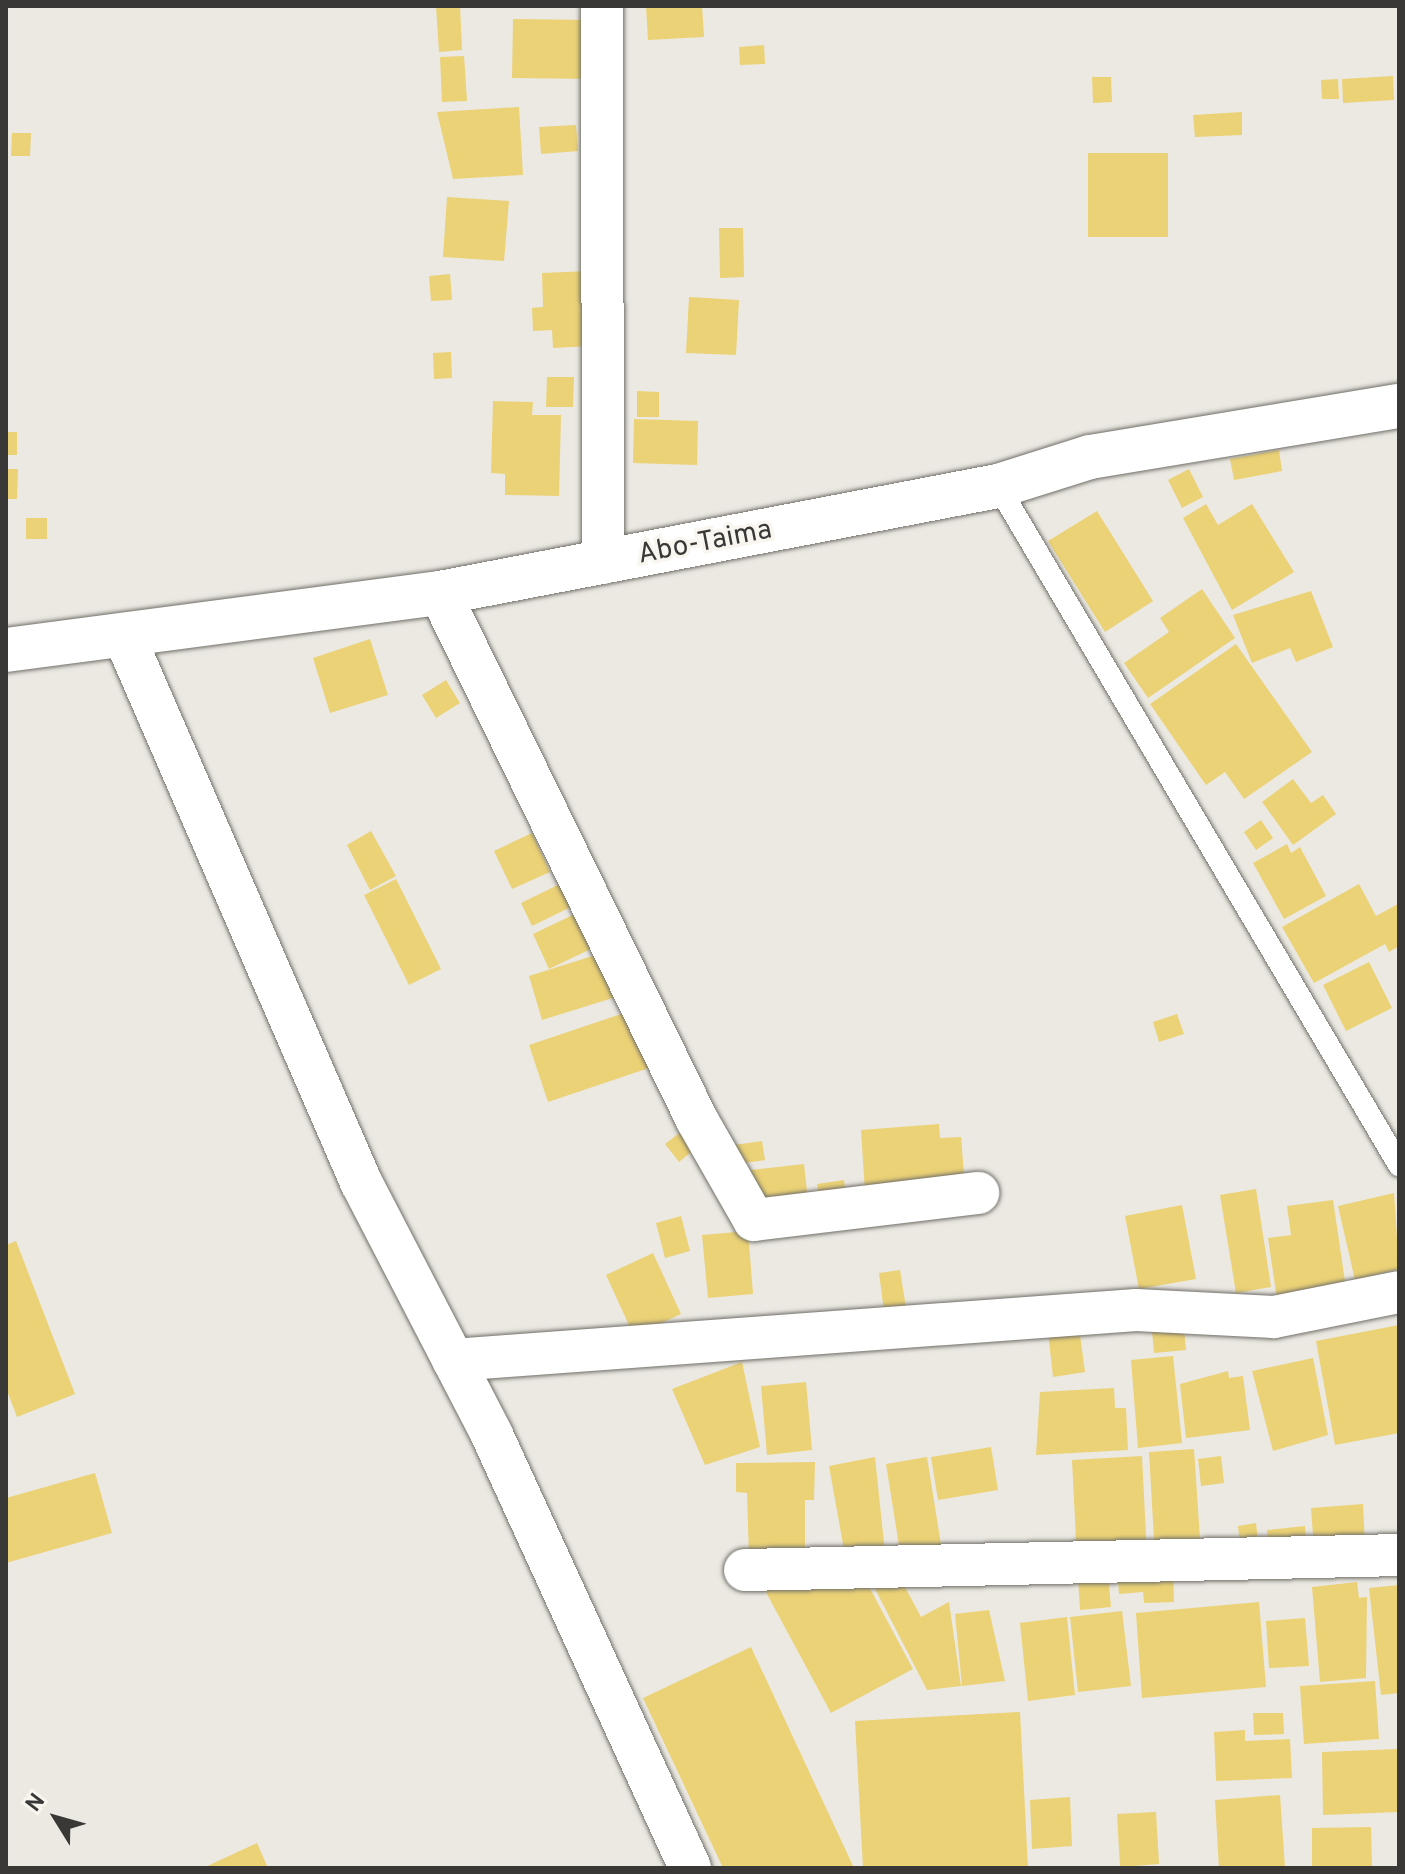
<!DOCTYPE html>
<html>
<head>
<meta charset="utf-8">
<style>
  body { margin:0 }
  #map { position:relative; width:1405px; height:1874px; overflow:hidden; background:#ebe9e2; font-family:Overpass,sans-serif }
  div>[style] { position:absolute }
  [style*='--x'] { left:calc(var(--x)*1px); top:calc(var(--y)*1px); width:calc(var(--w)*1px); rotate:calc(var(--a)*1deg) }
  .building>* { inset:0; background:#ebd276 }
  .roads { filter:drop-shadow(0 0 2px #716f69) drop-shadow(0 0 2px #716f69) }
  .lane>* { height:22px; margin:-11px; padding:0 11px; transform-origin:11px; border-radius:11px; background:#fff }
  .street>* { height:42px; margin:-21px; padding:0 21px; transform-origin:21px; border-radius:21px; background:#fff }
  .secondary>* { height:44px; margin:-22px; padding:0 22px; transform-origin:22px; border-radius:22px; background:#fff }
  span { translate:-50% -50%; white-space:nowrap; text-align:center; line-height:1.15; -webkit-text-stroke:7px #f8f6ef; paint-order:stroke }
  .street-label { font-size:28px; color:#393836 }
  .frame { position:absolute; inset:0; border:8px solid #393836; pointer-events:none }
  .north { position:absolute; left:16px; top:1778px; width:80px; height:80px; -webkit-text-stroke:6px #f8f6ef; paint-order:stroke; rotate:307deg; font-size:22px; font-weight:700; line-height:32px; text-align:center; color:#393836 }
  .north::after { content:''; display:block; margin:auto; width:28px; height:36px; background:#393836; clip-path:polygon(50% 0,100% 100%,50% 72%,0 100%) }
</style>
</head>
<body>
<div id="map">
  <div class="building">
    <div style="clip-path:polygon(436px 6px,460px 6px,462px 50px,439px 52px)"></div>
    <div style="clip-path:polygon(646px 6px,702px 6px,704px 37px,648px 40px)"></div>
    <div style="clip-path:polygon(513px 19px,596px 20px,595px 79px,512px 78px)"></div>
    <div style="clip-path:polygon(764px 45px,765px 64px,740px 65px,739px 47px)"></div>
    <div style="clip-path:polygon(464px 56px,467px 101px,442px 102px,440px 57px)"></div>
    <div style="clip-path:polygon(1393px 76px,1394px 100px,1343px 103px,1342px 79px)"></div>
    <div style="clip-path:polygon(1092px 77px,1111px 77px,1112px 102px,1093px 103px)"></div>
    <div style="clip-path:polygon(1338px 79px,1339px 99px,1322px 99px,1321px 80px)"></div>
    <div style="clip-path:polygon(519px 107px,523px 175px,453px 179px,437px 112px)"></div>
    <div style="clip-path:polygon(1242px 112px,1242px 135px,1195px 137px,1193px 115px)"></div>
    <div style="clip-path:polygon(576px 125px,578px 151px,541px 154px,539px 127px)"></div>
    <div style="clip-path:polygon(12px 133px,31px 133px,30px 156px,11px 156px)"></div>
    <div style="clip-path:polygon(1088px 153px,1168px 153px,1168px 237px,1088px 237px)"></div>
    <div style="clip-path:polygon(447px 197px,509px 201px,504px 261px,443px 257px)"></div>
    <div style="clip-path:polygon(719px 228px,743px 228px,744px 277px,720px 278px)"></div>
    <div style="clip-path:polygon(589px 271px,592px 346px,553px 348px,552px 330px,533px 331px,532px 308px,543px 307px,542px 273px)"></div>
    <div style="clip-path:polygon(450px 274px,452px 300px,431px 301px,429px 276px)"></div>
    <div style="clip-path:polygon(689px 297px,739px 300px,736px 355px,686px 353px)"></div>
    <div style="clip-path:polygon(451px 352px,452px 378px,434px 379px,433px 353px)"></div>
    <div style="clip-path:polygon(547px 377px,574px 377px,573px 407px,546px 407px)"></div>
    <div style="clip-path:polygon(637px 391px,659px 392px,659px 417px,637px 417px)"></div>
    <div style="clip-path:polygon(493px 401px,533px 402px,532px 415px,561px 415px,559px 496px,505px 495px,505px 474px,491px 473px)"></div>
    <div style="clip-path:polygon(634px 419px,698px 421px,697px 465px,633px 463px)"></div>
    <div style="clip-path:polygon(6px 432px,17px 432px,17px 455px,6px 455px)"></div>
    <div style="clip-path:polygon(1279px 450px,1282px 471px,1234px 480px,1230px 459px)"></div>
    <div style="clip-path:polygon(6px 469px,18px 469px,17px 499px,6px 499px)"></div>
    <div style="clip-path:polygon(1189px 469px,1203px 497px,1182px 508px,1168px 480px)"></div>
    <div style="clip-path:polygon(1206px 504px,1218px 525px,1252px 504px,1294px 572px,1232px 610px,1183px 518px)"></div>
    <div style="clip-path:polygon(1097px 511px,1153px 601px,1105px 632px,1048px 541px)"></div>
    <div style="clip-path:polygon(26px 518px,47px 518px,47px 539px,26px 539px)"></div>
    <div style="clip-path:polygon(1202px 589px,1235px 638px,1148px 698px,1124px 663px,1169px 632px,1160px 618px)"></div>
    <div style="clip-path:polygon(1311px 591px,1333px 647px,1296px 662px,1290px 648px,1252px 663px,1233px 615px)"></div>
    <div style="clip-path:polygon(370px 639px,388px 695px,330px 713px,313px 658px)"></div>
    <div style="clip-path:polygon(1236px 644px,1312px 752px,1244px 799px,1225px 772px,1206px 785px,1150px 704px)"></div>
    <div style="clip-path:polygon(446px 680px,460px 703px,436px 718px,422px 695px)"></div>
    <div style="clip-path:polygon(1293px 779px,1311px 803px,1323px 795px,1336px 814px,1293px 845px,1262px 802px)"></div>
    <div style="clip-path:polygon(1261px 820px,1273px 838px,1256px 850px,1244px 832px)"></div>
    <div style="clip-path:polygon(371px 831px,396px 876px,370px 890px,347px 845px)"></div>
    <div style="clip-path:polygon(532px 833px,550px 872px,512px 889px,494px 851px)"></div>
    <div style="clip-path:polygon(1287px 844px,1291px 853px,1300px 847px,1326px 896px,1284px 919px,1253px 863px)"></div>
    <div style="clip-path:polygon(396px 879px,441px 969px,409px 985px,364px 895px)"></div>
    <div style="clip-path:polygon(570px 879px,581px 902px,532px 926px,521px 903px)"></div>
    <div style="clip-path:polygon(1359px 884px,1376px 916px,1398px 904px,1399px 946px,1389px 952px,1385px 944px,1314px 983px,1282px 927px)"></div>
    <div style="clip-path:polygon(581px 911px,597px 946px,549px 969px,533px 934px)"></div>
    <div style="clip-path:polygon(602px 953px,616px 997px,542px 1020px,529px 976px)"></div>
    <div style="clip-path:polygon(1369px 962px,1392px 1008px,1346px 1031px,1323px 985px)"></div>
    <div style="clip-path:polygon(630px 1011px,649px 1068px,548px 1102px,529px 1045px)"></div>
    <div style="clip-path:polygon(1177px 1014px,1184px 1034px,1159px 1042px,1153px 1022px)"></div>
    <div style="clip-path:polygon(939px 1124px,940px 1138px,961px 1137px,965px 1186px,865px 1193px,861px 1130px)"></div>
    <div style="clip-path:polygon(682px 1131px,695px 1149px,679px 1162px,665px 1144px)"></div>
    <div style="clip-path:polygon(762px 1141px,765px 1160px,737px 1164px,734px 1145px)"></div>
    <div style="clip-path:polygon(804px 1164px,808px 1201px,759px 1208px,743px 1171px)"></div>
    <div style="clip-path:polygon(844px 1180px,846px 1195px,820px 1200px,817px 1184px)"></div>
    <div style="clip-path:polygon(1256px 1189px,1271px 1287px,1236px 1293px,1220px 1195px)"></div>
    <div style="clip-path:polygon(1394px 1193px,1399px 1269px,1355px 1280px,1338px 1206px)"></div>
    <div style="clip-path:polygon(1333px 1200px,1347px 1295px,1278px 1306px,1268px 1238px,1291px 1235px,1287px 1206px)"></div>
    <div style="clip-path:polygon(1182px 1205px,1196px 1279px,1139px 1289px,1125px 1216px)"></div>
    <div style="clip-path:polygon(681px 1216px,690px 1251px,665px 1258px,656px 1223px)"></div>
    <div style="clip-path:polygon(748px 1231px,753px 1294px,708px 1298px,702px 1235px)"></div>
    <div style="clip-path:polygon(16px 1241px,75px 1394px,17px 1417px,6px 1388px,6px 1245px)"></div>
    <div style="clip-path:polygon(653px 1253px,681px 1314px,634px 1336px,606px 1275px)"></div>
    <div style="clip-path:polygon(900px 1270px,906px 1308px,884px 1311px,879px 1273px)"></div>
    <div style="clip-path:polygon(1399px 1325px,1399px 1433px,1335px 1445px,1316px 1341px)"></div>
    <div style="clip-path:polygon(1079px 1328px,1085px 1372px,1053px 1377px,1048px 1332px)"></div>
    <div style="clip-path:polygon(1184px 1328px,1186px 1350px,1154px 1353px,1152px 1331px)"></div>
    <div style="clip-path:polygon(1173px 1356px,1182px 1443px,1138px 1448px,1131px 1360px)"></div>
    <div style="clip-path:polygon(1313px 1358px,1328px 1435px,1273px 1451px,1252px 1371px)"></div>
    <div style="clip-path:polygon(742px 1362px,760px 1447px,705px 1465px,672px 1389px)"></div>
    <div style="clip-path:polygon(1228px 1371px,1229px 1378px,1243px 1376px,1250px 1430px,1186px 1438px,1180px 1384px)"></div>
    <div style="clip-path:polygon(806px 1382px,812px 1450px,767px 1455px,761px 1386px)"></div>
    <div style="clip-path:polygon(1114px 1388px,1115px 1408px,1126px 1408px,1128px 1450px,1036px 1455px,1040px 1392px)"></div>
    <div style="clip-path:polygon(991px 1447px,998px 1490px,938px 1500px,931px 1457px)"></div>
    <div style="clip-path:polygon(1194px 1449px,1201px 1554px,1155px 1557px,1149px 1452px)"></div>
    <div style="clip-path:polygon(1142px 1456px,1147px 1556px,1077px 1560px,1072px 1460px)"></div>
    <div style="clip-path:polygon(1221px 1456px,1224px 1483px,1201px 1486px,1198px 1459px)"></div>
    <div style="clip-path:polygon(875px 1457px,885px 1553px,846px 1561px,829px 1466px)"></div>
    <div style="clip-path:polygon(927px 1457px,942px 1551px,901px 1558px,886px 1464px)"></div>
    <div style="clip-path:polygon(815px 1462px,814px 1500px,805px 1500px,805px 1558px,749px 1558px,747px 1493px,736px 1492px,736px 1463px)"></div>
    <div style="clip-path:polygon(95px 1473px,112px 1533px,6px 1563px,6px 1498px)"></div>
    <div style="clip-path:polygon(1363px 1504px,1365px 1545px,1314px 1549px,1311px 1508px)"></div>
    <div style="clip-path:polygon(1256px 1523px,1259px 1549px,1241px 1552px,1238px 1526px)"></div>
    <div style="clip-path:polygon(1305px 1526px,1307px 1551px,1269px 1554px,1267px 1530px)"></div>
    <div style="clip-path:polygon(1108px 1574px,1111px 1607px,1080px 1610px,1078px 1577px)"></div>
    <div style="clip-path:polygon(1173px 1575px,1174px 1602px,1144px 1603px,1143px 1592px,1119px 1594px,1118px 1579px)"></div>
    <div style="clip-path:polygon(866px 1581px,913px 1669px,831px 1713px,761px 1583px)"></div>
    <div style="clip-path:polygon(1357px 1582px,1359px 1598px,1367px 1597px,1366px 1678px,1320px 1682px,1312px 1587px)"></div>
    <div style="clip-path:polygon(872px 1583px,905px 1587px,921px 1617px,949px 1602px,961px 1686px,927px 1690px)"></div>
    <div style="clip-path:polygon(1399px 1585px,1399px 1693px,1381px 1695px,1369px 1588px)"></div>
    <div style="clip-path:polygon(1259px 1602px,1266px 1687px,1142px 1698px,1136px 1613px)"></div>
    <div style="clip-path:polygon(989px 1610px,1005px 1681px,962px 1686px,955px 1614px)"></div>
    <div style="clip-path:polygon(1122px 1611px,1131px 1686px,1078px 1692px,1070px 1617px)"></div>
    <div style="clip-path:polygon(1067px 1617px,1075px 1695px,1028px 1701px,1020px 1623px)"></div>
    <div style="clip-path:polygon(1305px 1618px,1309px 1666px,1269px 1668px,1266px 1621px)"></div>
    <div style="clip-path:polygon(751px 1647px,854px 1868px,723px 1868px,643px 1698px)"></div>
    <div style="clip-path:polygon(1375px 1681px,1379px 1739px,1304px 1744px,1300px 1686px)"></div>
    <div style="clip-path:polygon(1020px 1712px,1028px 1868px,863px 1868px,855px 1721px)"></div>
    <div style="clip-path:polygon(1253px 1713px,1283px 1713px,1284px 1734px,1254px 1735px)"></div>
    <div style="clip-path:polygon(1245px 1730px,1245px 1741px,1290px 1739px,1292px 1778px,1216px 1781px,1214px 1732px)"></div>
    <div style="clip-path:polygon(1399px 1749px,1399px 1812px,1323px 1815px,1322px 1752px)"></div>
    <div style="clip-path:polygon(1280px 1795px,1285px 1868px,1219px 1868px,1215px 1800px)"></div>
    <div style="clip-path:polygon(1070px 1797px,1072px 1846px,1032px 1849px,1030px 1800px)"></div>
    <div style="clip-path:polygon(1156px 1812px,1159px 1864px,1120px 1867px,1117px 1814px)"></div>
    <div style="clip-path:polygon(1371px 1827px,1372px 1868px,1312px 1868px,1312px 1828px)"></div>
    <div style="clip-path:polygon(257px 1843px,268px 1868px,203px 1868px)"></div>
  </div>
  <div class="roads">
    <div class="lane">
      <div style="--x:998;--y:486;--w:789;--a:59.43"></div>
    </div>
    <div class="street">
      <div style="--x:602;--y:6;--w:557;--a:89.9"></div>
      <div style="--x:440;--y:593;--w:586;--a:64"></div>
      <div style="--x:697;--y:1120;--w:115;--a:60.3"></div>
      <div style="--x:754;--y:1220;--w:226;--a:-6.9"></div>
      <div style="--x:125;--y:638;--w:593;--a:66.55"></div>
      <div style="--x:361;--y:1182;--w:285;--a:62.6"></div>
      <div style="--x:492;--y:1435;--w:476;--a:65.4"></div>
      <div style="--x:453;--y:1360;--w:685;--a:-4.19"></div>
      <div style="--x:1136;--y:1310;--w:138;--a:2.9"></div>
      <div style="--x:1274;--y:1317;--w:127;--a:-11.3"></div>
      <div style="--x:745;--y:1570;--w:654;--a:-1.31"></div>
    </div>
    <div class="secondary">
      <div style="--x:6;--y:650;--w:438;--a:-7.5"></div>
      <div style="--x:440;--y:593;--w:568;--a:-10.86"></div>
      <div style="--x:998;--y:486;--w:96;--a:-17.5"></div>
      <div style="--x:1090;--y:457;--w:313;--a:-9.4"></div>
    </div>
  </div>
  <div class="street-label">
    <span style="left:705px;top:543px;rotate:-11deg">Abo-Taima</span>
  </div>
  <div class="frame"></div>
  <div class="north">N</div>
</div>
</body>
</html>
